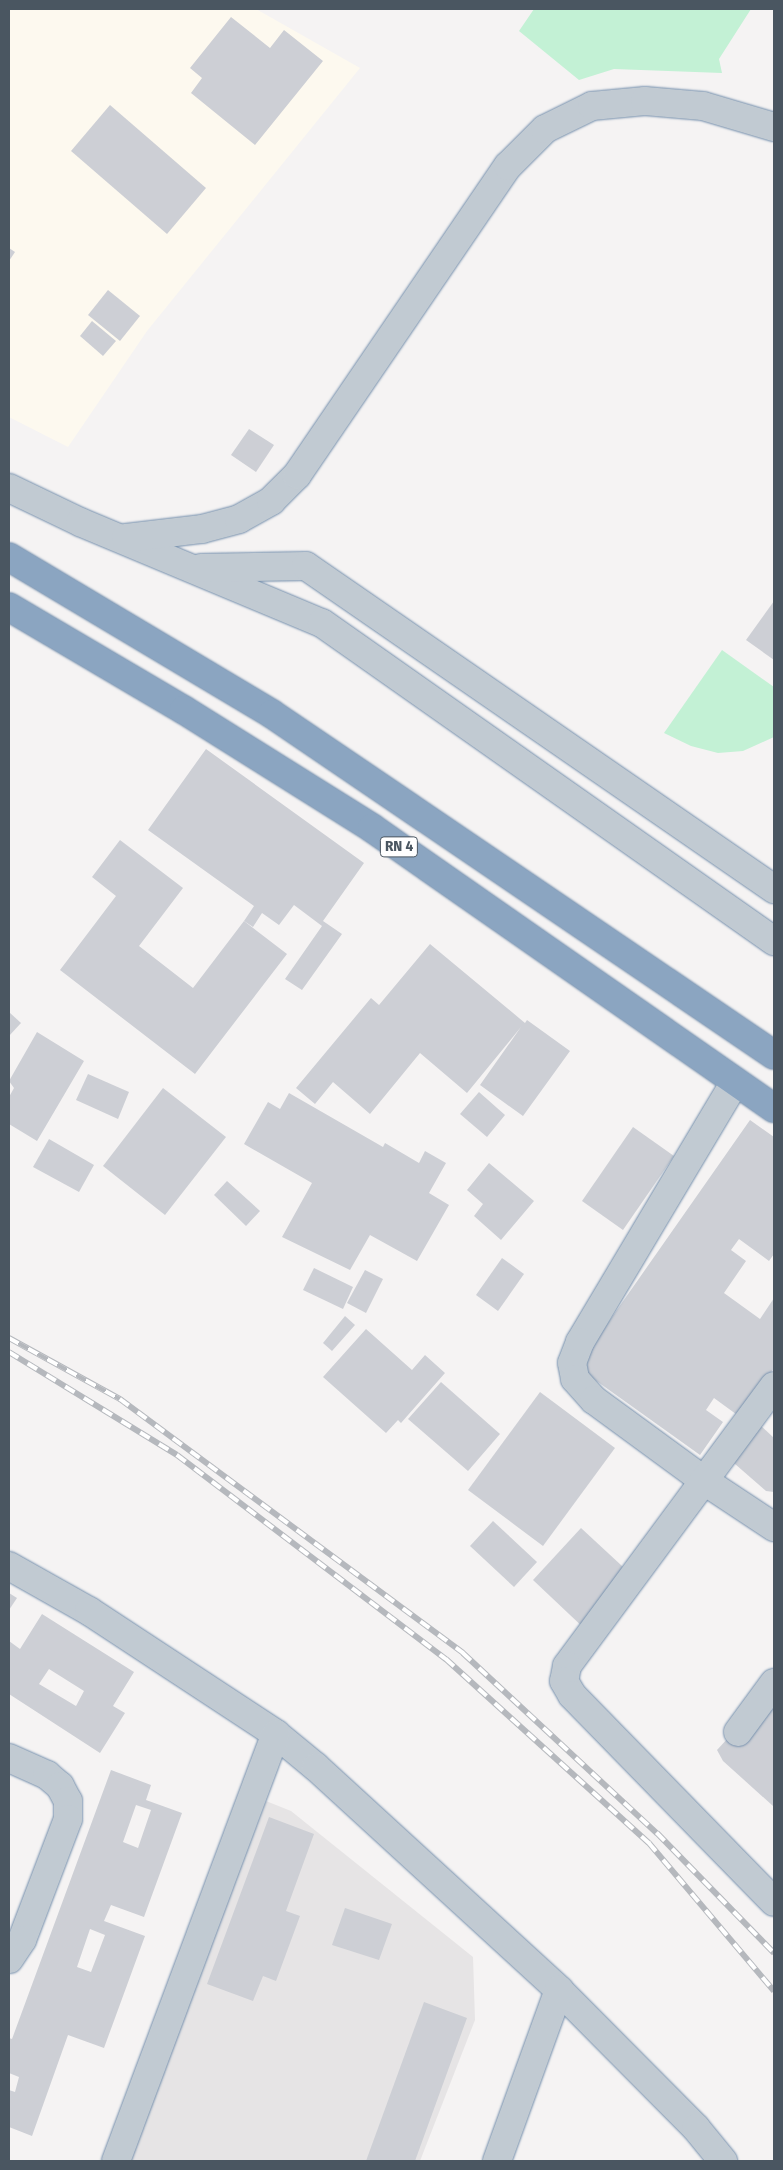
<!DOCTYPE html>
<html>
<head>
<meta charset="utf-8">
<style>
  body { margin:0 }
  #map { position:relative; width:783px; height:2170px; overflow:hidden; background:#f5f3f3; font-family:"Fira Sans Condensed",sans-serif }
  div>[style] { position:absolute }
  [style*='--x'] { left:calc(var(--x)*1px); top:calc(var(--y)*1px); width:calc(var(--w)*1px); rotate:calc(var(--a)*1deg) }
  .commercial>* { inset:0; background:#fdf9ef }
  .education>* { inset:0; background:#e6e4e5 }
  .green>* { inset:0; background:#c3f1d5 }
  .building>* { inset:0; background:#cdcfd5 }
  .roads { filter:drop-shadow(0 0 1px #7690ad) drop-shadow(0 0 1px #7690ad) }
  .minor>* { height:28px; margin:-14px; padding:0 14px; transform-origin:14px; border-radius:14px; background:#c1cad2 }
  .highway>* { height:28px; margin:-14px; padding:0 14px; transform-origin:14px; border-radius:14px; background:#8ba5c1 }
  .rail>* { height:5.5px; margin-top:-2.75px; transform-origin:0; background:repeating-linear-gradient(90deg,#fff 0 11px,#b5b8bd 0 22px); box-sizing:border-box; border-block:1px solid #b5b8bd }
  span { translate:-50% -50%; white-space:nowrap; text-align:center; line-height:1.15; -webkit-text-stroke:5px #fff; paint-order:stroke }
  .shield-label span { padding:1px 4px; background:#fff; border:1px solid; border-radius:4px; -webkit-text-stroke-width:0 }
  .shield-label { font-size:15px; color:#4a5661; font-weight:700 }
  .frame { position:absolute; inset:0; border:10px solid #4a5661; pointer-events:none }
</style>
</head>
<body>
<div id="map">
  <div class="commercial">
    <div style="clip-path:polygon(9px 9px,256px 9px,360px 68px,147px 331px,68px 447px,9px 417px)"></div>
  </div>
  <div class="education">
    <div style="clip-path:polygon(266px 1801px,291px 1811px,473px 1957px,475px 2020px,420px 2161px,128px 2161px)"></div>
  </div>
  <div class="green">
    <div style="clip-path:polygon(534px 9px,751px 9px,719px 59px,722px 73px,614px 69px,579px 80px,519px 31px)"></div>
    <div style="clip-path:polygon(722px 650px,774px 687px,774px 737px,743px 751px,718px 753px,691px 746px,664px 733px)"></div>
  </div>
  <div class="building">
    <div style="clip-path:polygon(231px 17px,270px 48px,284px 30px,323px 61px,255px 145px,191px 93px,202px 78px,190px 68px)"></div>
    <div style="clip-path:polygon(110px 105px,206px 188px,167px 234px,71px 151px)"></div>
    <div style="clip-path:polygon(9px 248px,15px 252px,9px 261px)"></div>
    <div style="clip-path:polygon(108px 290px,140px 316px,120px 341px,88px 315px)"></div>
    <div style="clip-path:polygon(92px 321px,116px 341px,103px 356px,80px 336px)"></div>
    <div style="clip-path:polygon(249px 429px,274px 445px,256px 472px,231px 455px)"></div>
    <div style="clip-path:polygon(774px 601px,774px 660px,746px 640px)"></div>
    <div style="clip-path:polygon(206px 749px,364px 863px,323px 921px,342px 934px,302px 990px,285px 979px,322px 926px,294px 905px,279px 925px,262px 913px,253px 927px,244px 921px,254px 906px,148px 830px)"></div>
    <div style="clip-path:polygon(120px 840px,183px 888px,139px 946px,193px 988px,244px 921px,287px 954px,195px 1074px,60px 970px,116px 896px,92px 877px)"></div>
    <div style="clip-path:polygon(430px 944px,525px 1023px,527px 1020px,570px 1051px,523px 1116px,480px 1085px,521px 1027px,467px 1093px,420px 1053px,370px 1114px,333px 1082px,315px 1104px,296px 1088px,371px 998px,379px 1005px)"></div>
    <div style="clip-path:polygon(9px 1012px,21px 1023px,9px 1036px)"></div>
    <div style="clip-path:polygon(37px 1032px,84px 1061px,37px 1141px,9px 1124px,9px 1097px,14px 1088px,9px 1081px)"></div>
    <div style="clip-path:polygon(88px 1074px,129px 1092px,118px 1119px,76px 1100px)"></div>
    <div style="clip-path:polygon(163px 1088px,226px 1137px,165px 1215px,103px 1166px)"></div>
    <div style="clip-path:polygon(479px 1092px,505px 1115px,487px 1137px,460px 1114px)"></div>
    <div style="clip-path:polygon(289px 1093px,383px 1147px,385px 1143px,419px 1163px,425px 1151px,446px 1163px,429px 1193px,449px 1205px,417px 1261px,370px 1235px,350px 1270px,282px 1237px,312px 1183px,244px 1144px,268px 1102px,280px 1109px)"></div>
    <div style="clip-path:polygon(750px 1120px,774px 1137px,774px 1254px,769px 1261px,739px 1239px,731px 1250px,746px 1261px,724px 1293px,760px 1319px,774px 1298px,774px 1368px,740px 1417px,714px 1398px,706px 1410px,723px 1422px,700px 1455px,577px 1367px)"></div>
    <div style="clip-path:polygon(633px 1127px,674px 1156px,623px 1230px,582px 1201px)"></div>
    <div style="clip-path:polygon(49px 1139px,94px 1165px,79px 1192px,33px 1167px)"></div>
    <div style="clip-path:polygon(489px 1163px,534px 1201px,501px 1240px,474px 1216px,483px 1204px,467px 1190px)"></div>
    <div style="clip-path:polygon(227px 1181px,260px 1211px,246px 1226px,214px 1195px)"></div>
    <div style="clip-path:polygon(502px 1258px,524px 1274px,498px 1311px,476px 1295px)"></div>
    <div style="clip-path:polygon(314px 1268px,353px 1287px,343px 1309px,303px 1290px)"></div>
    <div style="clip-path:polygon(365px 1270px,383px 1279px,366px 1313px,347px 1303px)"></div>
    <div style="clip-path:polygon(345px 1316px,355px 1325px,332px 1351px,323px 1343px)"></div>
    <div style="clip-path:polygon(366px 1329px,412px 1370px,425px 1355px,445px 1373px,401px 1423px,398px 1420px,386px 1433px,323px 1377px)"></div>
    <div style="clip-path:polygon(441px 1382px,500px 1434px,468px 1471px,408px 1419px)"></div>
    <div style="clip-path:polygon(540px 1392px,615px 1448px,543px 1546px,468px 1490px)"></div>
    <div style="clip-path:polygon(758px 1423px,774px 1438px,774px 1492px,766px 1491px,727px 1457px)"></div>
    <div style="clip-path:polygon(493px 1521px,537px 1562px,514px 1587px,470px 1546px)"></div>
    <div style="clip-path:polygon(581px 1528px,635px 1578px,587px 1631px,533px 1580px)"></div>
    <div style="clip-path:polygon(9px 1593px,17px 1598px,9px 1610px)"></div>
    <div style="clip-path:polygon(evenodd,42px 1614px,134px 1672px,113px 1706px,125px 1713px,100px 1753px,9px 1694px,9px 1641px,20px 1649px,42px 1614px,49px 1669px,84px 1691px,76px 1706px,39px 1684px,49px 1669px)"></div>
    <div style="clip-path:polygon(774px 1688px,774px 1805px,773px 1806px,723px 1761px,717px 1750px)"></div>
    <div style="clip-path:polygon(evenodd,111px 1770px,151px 1785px,146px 1800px,182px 1813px,144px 1917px,111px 1905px,104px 1921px,145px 1936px,104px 2048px,68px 2035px,32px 2136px,9px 2127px,9px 2090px,15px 2092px,19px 2077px,9px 2073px,9px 2038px,12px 2039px,111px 1770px,136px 1805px,151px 1810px,138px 1848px,123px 1842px,136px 1805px,111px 1770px,90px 1929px,105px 1935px,91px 1972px,77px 1967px,90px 1929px)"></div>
    <div style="clip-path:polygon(269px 1817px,314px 1834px,286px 1911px,300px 1916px,276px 1981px,263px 1976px,253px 2001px,207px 1984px)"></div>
    <div style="clip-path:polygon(345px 1908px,392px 1924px,379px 1960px,332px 1945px)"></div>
    <div style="clip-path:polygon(424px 2002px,467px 2018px,415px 2161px,366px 2161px)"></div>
  </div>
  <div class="roads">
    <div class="minor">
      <div style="--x:9;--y:488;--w:79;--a:25.6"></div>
      <div style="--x:80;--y:522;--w:262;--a:22.7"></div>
      <div style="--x:322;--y:623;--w:553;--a:35.13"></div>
      <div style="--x:126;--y:538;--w:77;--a:-6.8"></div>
      <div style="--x:202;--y:529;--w:38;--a:-15"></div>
      <div style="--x:239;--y:519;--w:37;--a:-29"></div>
      <div style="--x:271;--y:501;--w:37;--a:-45"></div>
      <div style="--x:297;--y:475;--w:374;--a:-55.7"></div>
      <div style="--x:508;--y:166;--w:52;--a:-45"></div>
      <div style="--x:545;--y:129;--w:52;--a:-26.1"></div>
      <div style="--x:592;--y:106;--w:53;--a:-5.4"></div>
      <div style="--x:645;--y:101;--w:58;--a:4.9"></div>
      <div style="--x:703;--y:106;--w:74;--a:16.5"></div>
      <div style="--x:201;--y:568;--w:105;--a:-1.1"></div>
      <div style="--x:306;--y:566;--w:569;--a:34.61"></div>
      <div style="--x:735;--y:1082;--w:303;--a:120.8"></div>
      <div style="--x:580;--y:1342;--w:22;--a:111"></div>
      <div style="--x:572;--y:1363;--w:16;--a:79"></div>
      <div style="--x:575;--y:1379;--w:28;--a:48"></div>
      <div style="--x:594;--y:1400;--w:139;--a:36.2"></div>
      <div style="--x:706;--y:1482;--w:82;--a:33.5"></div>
      <div style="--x:774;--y:1386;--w:348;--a:126.5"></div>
      <div style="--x:567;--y:1666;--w:15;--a:101"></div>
      <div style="--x:564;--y:1681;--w:16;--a:60"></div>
      <div style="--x:572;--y:1695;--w:289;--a:45.7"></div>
      <div style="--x:9;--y:1566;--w:92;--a:29.4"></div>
      <div style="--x:89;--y:1611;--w:224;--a:33.3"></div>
      <div style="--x:276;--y:1734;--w:52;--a:39.5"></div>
      <div style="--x:316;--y:1767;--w:330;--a:42.5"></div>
      <div style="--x:559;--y:1990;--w:194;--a:45.2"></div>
      <div style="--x:696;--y:2128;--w:43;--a:50.7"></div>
      <div style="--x:738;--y:1732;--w:61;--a:-53.7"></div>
      <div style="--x:9;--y:1758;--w:42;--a:24.1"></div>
      <div style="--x:47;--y:1775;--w:17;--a:40"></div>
      <div style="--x:60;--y:1786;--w:17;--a:62"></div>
      <div style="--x:68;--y:1801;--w:18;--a:90"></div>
      <div style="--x:68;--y:1819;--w:129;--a:110.8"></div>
      <div style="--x:22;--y:1940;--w:23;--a:124"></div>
      <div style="--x:116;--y:2161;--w:456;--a:-69.5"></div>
      <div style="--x:497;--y:2161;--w:182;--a:-70.1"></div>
    </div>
    <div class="highway">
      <div style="--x:9;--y:557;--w:306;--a:30.8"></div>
      <div style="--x:272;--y:714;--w:607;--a:34.19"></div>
      <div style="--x:9;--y:607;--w:203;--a:30.5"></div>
      <div style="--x:184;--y:710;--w:222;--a:32.1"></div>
      <div style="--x:372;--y:828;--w:490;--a:34.9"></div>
    </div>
  </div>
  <div class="rail">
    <div style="--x:9;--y:1338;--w:127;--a:28.8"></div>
    <div style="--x:120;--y:1399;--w:427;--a:36.5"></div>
    <div style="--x:463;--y:1653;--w:265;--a:42.9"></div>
    <div style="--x:657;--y:1833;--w:168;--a:45.7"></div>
    <div style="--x:9;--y:1352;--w:197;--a:31.5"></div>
    <div style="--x:177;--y:1455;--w:338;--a:37.2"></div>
    <div style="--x:446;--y:1659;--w:274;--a:42.2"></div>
    <div style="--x:649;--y:1843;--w:194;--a:49.8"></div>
  </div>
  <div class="shield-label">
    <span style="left:399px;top:847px">RN 4</span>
  </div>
  <div class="frame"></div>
</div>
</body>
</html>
